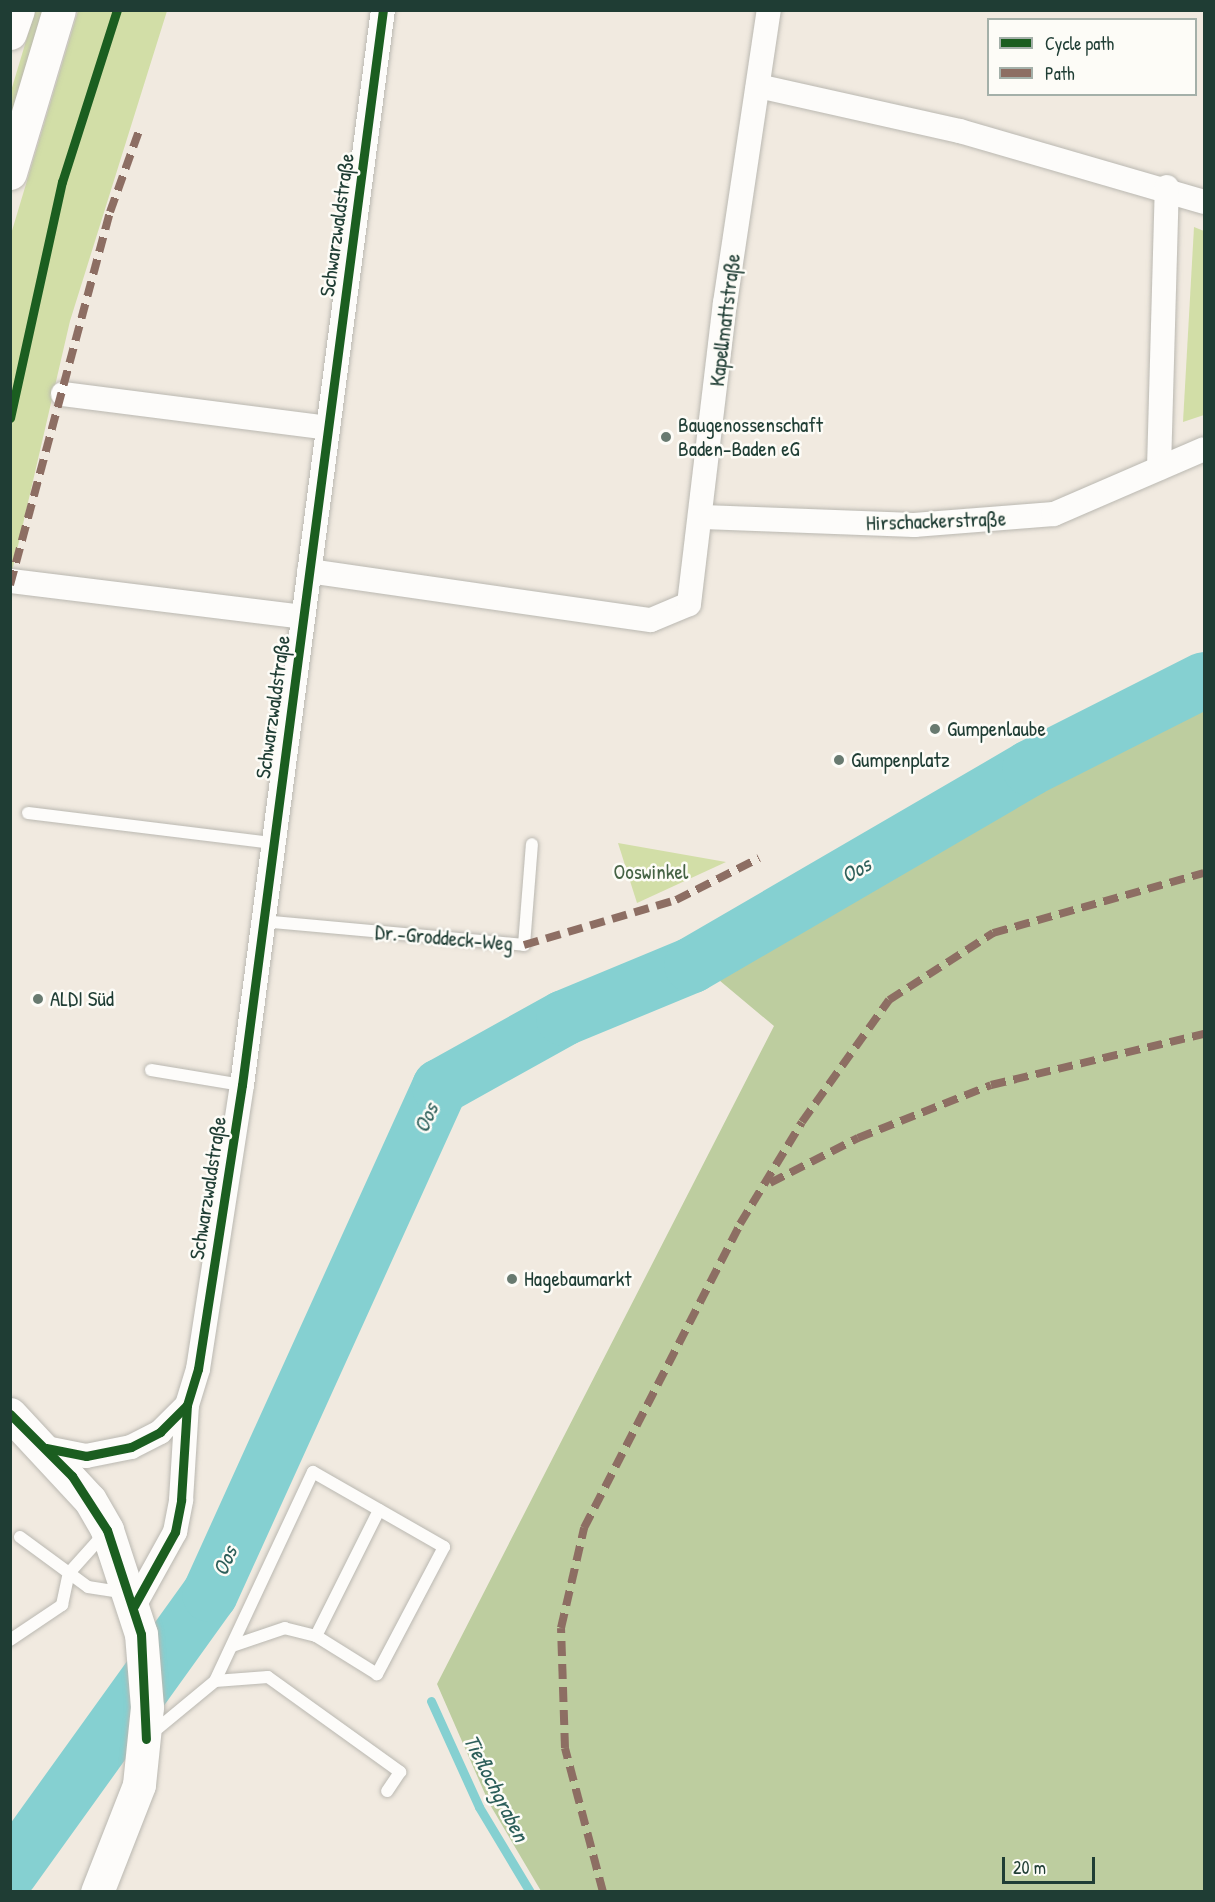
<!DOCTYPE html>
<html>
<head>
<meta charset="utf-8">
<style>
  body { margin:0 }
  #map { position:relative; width:1215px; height:1902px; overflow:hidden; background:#f1eae0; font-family:"Patrick Hand",sans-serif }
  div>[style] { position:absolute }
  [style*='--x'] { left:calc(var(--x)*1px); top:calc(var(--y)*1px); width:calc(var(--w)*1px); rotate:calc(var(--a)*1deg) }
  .green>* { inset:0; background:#d2dea7 }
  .forest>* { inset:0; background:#bdcd9f }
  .stream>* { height:9px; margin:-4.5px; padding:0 4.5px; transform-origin:4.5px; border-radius:4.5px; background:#85d0d1 }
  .river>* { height:56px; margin:-28px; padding:0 28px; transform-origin:28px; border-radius:28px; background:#85d0d1 }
  .roads { filter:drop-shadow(0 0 2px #bab8b1) drop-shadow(0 0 2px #bab8b1) }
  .lane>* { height:12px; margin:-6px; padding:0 6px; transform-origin:6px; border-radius:6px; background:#fdfcfa }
  .street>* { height:24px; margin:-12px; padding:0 12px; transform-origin:12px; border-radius:12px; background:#fdfcfa }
  .secondary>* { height:33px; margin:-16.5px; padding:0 16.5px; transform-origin:16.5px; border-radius:16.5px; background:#fdfcfa }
  .primary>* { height:33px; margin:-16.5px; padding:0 16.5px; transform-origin:16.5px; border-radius:16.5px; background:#fdfcfa }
  .quiet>* { height:8px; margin-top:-4px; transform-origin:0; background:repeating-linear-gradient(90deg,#8d6e63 0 15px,transparent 0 23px) }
  .cycleway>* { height:9px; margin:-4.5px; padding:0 4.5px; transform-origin:4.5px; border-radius:4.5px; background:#1b5e20 }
  .dots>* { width:16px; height:16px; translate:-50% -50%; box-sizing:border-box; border:3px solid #fdfcf7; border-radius:50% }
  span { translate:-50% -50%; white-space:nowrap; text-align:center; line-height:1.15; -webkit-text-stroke:5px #fdfcf7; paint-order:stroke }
  .street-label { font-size:21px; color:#1f3d34 }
  .poi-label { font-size:21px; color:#1f3d34 }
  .left { translate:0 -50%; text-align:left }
  .park-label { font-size:21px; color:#466345 }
  .water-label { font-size:22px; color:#2d5f5a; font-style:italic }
  .frame { position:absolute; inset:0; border:12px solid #1f3d34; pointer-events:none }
  .legend { position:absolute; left:987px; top:18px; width:210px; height:78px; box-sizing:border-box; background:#fdfcf7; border:2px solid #a4b0a9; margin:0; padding:8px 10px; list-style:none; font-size:18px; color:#1f3d34 }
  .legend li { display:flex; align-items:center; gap:12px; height:30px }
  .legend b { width:30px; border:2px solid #a4b0a9 }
  .scale { position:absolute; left:1002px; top:1857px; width:93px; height:27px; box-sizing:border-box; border:3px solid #1f3d34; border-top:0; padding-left:8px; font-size:18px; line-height:21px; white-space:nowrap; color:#1f3d34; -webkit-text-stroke:4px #fdfcf7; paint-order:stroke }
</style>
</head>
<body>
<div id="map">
  <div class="green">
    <div style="clip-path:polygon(35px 11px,46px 11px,11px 126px,11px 91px)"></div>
    <div style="clip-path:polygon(78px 11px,167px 11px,70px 321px,11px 576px,11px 234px)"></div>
    <div style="clip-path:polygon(1194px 227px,1204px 231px,1204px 415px,1183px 422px)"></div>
    <div style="clip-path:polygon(618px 843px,726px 862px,637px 903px)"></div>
  </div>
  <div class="forest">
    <div style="clip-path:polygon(1204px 697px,1204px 1891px,541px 1891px,489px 1803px,437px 1684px,774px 1026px,707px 970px,1108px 739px)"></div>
  </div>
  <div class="stream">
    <div style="--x:431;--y:1701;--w:116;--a:65.6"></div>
    <div style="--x:479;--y:1807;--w:99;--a:59"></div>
  </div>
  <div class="river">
    <div style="--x:10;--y:1872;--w:342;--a:-54.3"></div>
    <div style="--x:210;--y:1594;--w:557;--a:-65.6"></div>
    <div style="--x:440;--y:1087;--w:142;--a:-29.1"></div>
    <div style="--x:564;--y:1018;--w:139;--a:-22.5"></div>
    <div style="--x:692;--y:965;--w:391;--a:-30.2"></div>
    <div style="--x:1030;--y:768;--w:195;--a:-26.8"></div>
  </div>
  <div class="roads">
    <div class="lane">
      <div style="--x:28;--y:813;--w:247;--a:7"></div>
      <div style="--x:262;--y:921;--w:263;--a:5.2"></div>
      <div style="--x:524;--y:945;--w:101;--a:-85.5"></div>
      <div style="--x:151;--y:1070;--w:92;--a:9.4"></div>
      <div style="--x:20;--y:1537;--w:84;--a:36.3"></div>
      <div style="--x:88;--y:1587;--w:38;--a:9"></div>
      <div style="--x:316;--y:1636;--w:141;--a:-63.4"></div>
      <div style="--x:10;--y:1640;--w:63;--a:-33.9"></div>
      <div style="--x:62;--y:1605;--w:33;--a:-78"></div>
      <div style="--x:69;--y:1573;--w:52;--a:-48.1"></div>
      <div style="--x:215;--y:1681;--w:231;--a:-64.9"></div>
      <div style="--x:313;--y:1472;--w:151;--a:29.8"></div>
      <div style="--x:444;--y:1547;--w:144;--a:117.8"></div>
      <div style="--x:377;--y:1674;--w:72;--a:-148.1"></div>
      <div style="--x:316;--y:1636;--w:32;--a:-166"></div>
      <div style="--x:285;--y:1628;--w:56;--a:161.2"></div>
      <div style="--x:151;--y:1734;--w:83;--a:-39.6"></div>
      <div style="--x:215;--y:1681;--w:53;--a:-4.3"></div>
      <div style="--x:268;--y:1677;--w:163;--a:35.7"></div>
      <div style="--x:400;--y:1772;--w:23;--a:124"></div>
    </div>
    <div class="street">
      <div style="--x:758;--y:86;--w:207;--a:12.6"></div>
      <div style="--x:960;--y:131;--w:254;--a:16.2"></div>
      <div style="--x:63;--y:394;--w:267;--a:7.3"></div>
      <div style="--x:1159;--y:468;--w:281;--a:-88.4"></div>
      <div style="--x:703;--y:517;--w:211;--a:2.2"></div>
      <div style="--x:914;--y:525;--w:140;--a:-4.5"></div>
      <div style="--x:1054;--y:514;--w:163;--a:-23.4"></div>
      <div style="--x:309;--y:571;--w:345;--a:8.2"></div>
      <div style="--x:651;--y:620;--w:41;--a:-22.8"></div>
      <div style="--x:689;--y:604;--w:303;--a:-83.2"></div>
      <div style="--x:725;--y:303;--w:296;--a:-81.5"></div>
      <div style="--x:11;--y:581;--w:294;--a:7"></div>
      <div style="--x:46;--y:1448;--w:41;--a:11.3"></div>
      <div style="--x:86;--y:1456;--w:46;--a:-11.3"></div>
      <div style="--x:131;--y:1447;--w:33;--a:-27"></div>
      <div style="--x:160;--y:1432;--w:38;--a:-45"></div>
      <div style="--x:134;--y:1606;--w:85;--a:-61"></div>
      <div style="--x:175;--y:1532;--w:33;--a:-79"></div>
      <div style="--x:181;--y:1500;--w:95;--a:-86.4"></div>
      <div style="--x:187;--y:1405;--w:38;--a:-73"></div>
      <div style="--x:198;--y:1369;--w:287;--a:-81.2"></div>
      <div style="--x:242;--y:1085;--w:1084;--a:-82.53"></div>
    </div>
    <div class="secondary">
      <div style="--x:10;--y:1414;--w:117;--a:47.1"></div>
      <div style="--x:90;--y:1500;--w:34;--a:60"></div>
      <div style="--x:107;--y:1530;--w:109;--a:71.9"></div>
      <div style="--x:141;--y:1634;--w:73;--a:85.3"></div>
      <div style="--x:147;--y:1707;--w:78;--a:95.9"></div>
      <div style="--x:139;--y:1785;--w:115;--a:111.4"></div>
    </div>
    <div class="primary">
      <div style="--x:10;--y:33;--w:24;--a:-71"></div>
      <div style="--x:10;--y:173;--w:170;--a:-73.3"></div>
    </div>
  </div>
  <div class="quiet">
    <div style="--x:10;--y:585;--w:386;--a:-75"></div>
    <div style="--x:110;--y:212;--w:89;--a:-70.3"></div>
    <div style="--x:524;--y:945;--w:159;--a:-16.5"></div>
    <div style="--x:676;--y:900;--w:93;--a:-26.8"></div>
    <div style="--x:770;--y:1183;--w:99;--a:-27.1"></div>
    <div style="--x:858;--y:1138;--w:143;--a:-21.7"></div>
    <div style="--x:991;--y:1085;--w:219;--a:-13.5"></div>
    <div style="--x:603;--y:1892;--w:149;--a:-104.8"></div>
    <div style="--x:565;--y:1748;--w:120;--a:-91.9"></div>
    <div style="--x:561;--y:1628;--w:103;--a:-77"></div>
    <div style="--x:584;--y:1528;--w:342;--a:-62.8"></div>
    <div style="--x:740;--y:1224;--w:119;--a:-58.7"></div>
    <div style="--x:802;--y:1122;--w:150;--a:-54.5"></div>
    <div style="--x:889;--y:1000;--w:124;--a:-32.8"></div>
    <div style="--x:993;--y:933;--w:219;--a:-15.9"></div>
  </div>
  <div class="cycleway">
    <div style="--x:10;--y:418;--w:242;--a:-77.6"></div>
    <div style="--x:62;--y:182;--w:181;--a:-72.3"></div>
    <div style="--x:10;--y:1414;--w:88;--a:45"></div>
    <div style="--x:72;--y:1476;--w:64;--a:57.1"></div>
    <div style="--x:107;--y:1530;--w:109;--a:71.9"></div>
    <div style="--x:141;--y:1634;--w:105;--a:87.3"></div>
    <div style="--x:46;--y:1448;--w:41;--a:11.3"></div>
    <div style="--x:86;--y:1456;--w:46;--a:-11.3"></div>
    <div style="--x:131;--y:1447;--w:33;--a:-27"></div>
    <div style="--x:160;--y:1432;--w:38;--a:-45"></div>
    <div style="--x:134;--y:1606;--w:85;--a:-61"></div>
    <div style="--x:175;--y:1532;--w:33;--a:-79"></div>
    <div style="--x:181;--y:1500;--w:95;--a:-86.4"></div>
    <div style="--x:187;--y:1405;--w:38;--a:-73"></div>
    <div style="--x:198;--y:1369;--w:287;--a:-81.2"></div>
    <div style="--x:242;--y:1085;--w:1084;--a:-82.53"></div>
  </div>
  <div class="dots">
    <div style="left:666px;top:437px;background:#687a70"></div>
    <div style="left:935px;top:729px;background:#687a70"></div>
    <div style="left:839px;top:760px;background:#687a70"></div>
    <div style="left:38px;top:999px;background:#687a70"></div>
    <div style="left:512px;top:1279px;background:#687a70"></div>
  </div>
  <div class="street-label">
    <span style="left:337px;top:225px;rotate:-82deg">Schwarzwaldstraße</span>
    <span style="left:725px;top:320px;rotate:-83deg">Kapellmattstraße</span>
    <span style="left:936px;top:521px;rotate:-2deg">Hirschackerstraße</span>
    <span style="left:273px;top:707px;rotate:-82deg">Schwarzwaldstraße</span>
    <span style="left:444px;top:938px;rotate:5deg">Dr.-Groddeck-Weg</span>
    <span style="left:208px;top:1188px;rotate:-81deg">Schwarzwaldstraße</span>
  </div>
  <div class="poi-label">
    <span class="left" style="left:678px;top:437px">Baugenossenschaft<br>Baden-Baden eG</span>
    <span class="left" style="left:947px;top:729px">Gumpenlaube</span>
    <span class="left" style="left:851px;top:760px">Gumpenplatz</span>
    <span class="left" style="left:50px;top:999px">ALDI Süd</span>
    <span class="left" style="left:524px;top:1279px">Hagebaumarkt</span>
  </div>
  <div class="park-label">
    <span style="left:651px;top:872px">Ooswinkel</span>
  </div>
  <div class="water-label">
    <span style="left:856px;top:870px;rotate:-30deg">Oos</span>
    <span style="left:426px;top:1118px;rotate:-66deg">Oos</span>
    <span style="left:225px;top:1561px;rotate:-66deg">Oos</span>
    <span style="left:496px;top:1788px;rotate:63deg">Tieflochgraben</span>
  </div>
  <div class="frame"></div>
  <ul class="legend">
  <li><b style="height:8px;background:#1b5e20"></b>Cycle path</li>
  <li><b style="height:8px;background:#8d6e63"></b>Path</li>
  </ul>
  <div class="scale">20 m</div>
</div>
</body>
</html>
